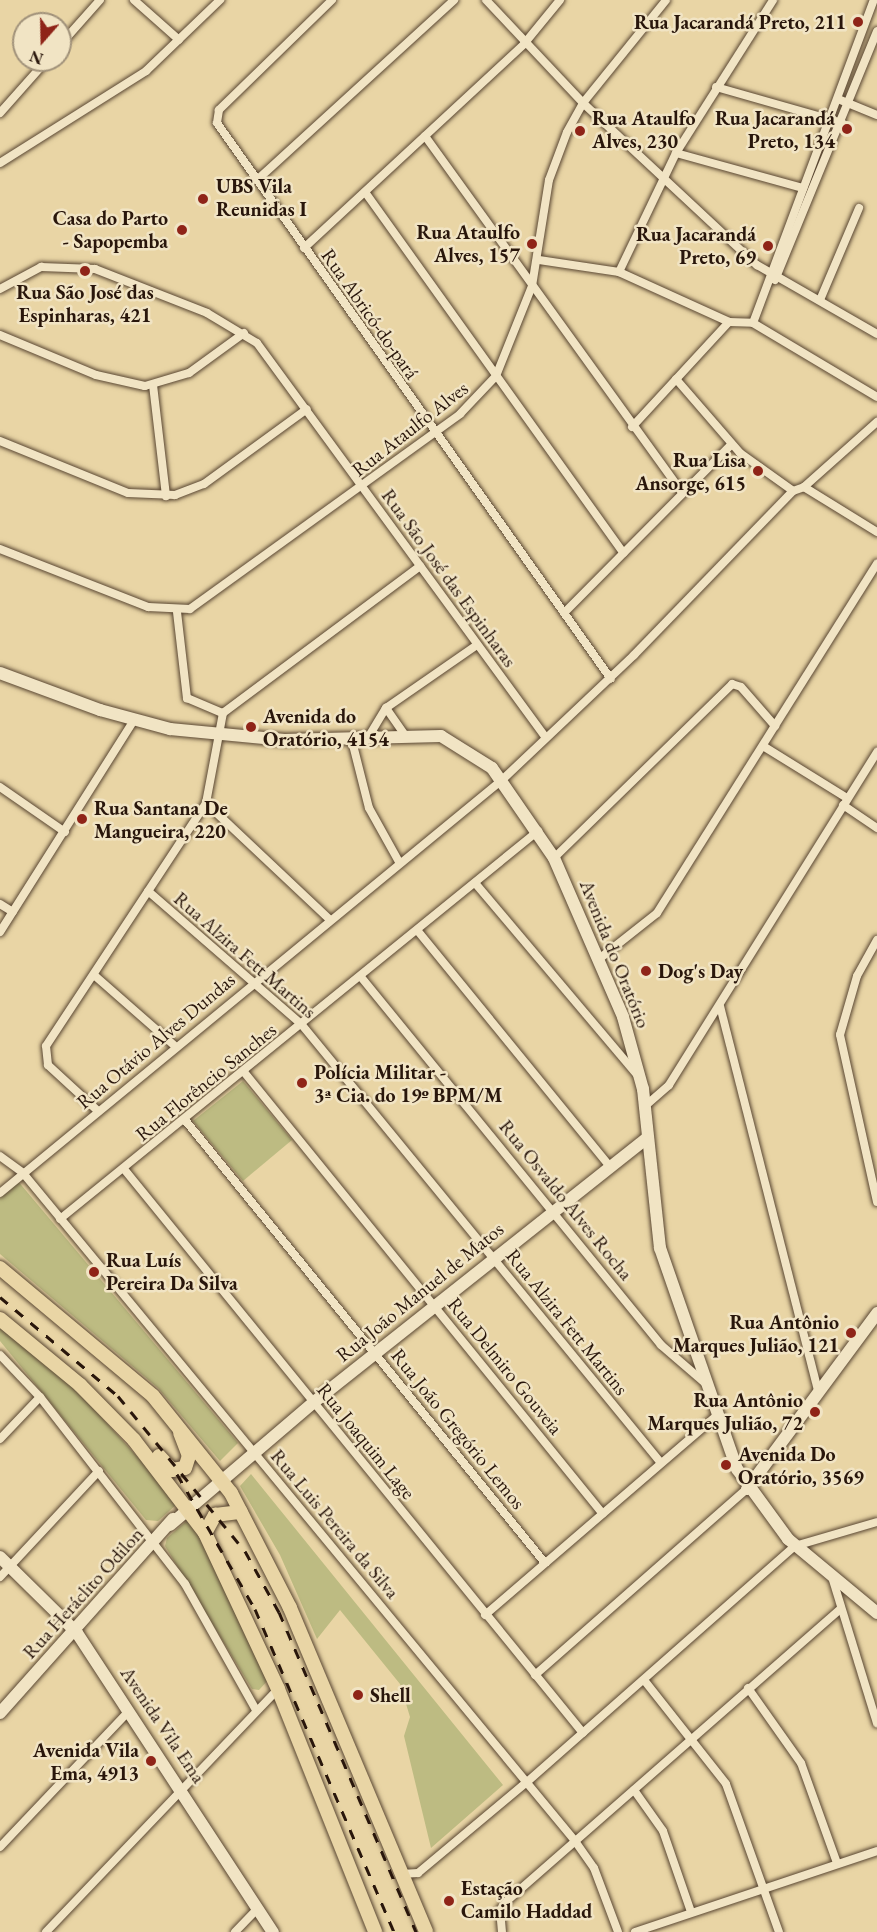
<!DOCTYPE html>
<html>
<head>
<meta charset="utf-8">
<style>
  body { margin:0 }
  #map { position:relative; width:877px; height:1932px; overflow:hidden; background:#e9d5a5; font-family:"EB Garamond",serif }
  div>[style] { position:absolute }
  [style*='--x'] { left:calc(var(--x)*1px); top:calc(var(--y)*1px); width:calc(var(--w)*1px); rotate:calc(var(--a)*1deg) }
  .green>* { inset:0; background:#bdbb82 }
  .roads { filter:drop-shadow(0 0 2px #594632) drop-shadow(0 0 2px #594632) }
  .street>* { height:8px; margin:-4px; padding:0 4px; transform-origin:4px; border-radius:4px; background:#f1e4c4 }
  .secondary>* { height:12px; margin:-6px; padding:0 6px; transform-origin:6px; border-radius:6px; background:#f1e4c4 }
  .primary>* { height:14px; margin:-7px; padding:0 7px; transform-origin:7px; border-radius:7px; background:#e9d5a5 }
  .rail>* { height:3px; margin-top:-1.5px; transform-origin:0; background:repeating-linear-gradient(90deg,#29160b 0 10px,transparent 0 20px) }
  .dots>* { width:16px; height:16px; translate:-50% -50%; box-sizing:border-box; border:3px solid #f1e4c4; border-radius:50% }
  span { translate:-50% -50%; white-space:nowrap; text-align:center; line-height:1.15; -webkit-text-stroke:5px #f1e4c4; paint-order:stroke }
  .poi-label { font-size:20px; color:#29160b; font-weight:700 }
  .right { translate:-100% -50%; text-align:right }
  .left { translate:0 -50%; text-align:left }
  .street-label { font-size:20px; color:#29160b }
  .north { position:absolute; left:12px; top:12px; width:60px; height:60px; box-sizing:border-box; background:#f1e4c4; border:2px solid #a1927a; border-radius:50%; rotate:200deg; font-size:16px; font-weight:700; line-height:24px; text-align:center; color:#29160b }
  .north::after { content:''; display:block; margin:auto; width:21px; height:27px; background:#8f2418; clip-path:polygon(50% 0,100% 100%,50% 72%,0 100%) }
</style>
</head>
<body>
<div id="map">
  <div class="green">
    <div style="clip-path:polygon(243px 1081px,292px 1140px,243px 1181px,193px 1121px)"></div>
    <div style="clip-path:polygon(17px 1180px,238px 1443px,220px 1461px,158px 1388px,0 1254px,0 1198px)"></div>
    <div style="clip-path:polygon(0 1324px,71px 1384px,174px 1497px,177px 1504px,158px 1521px,146px 1520px,0 1341px)"></div>
    <div style="clip-path:polygon(251px 1474px,503px 1785px,431px 1848px,404px 1736px,410px 1717px,400px 1684px,340px 1610px,317px 1639px,280px 1555px,240px 1486px)"></div>
    <div style="clip-path:polygon(190px 1518px,270px 1678px,259px 1690px,252px 1689px,165px 1546px,167px 1538px)"></div>
  </div>
  <div class="roads">
    <div class="street">
      <div style="--x:134;--y:0;--w:60;--a:41.6"></div>
      <div style="--x:332;--y:0;--w:158;--a:135.8"></div>
      <div style="--x:219;--y:110;--w:13;--a:99"></div>
      <div style="--x:217;--y:123;--w:681;--a:54.68"></div>
      <div style="--x:486;--y:0;--w:141;--a:46.7"></div>
      <div style="--x:583;--y:103;--w:238;--a:43"></div>
      <div style="--x:757;--y:265;--w:138;--a:29.9"></div>
      <div style="--x:60;--y:45;--w:60;--a:-48.4"></div>
      <div style="--x:716;--y:87;--w:131;--a:15.9"></div>
      <div style="--x:838;--y:99;--w:42;--a:22.3"></div>
      <div style="--x:0;--y:113;--w:71;--a:-48.4"></div>
      <div style="--x:425;--y:136;--w:439;--a:54.2"></div>
      <div style="--x:676;--y:153;--w:132;--a:15.4"></div>
      <div style="--x:0;--y:163;--w:173;--a:-32.2"></div>
      <div style="--x:146;--y:71;--w:103;--a:-43.8"></div>
      <div style="--x:257;--y:180;--w:267;--a:-42.4"></div>
      <div style="--x:365;--y:192;--w:444;--a:54.4"></div>
      <div style="--x:304;--y:248;--w:300;--a:-42.8"></div>
      <div style="--x:524;--y:44;--w:57;--a:-50.7"></div>
      <div style="--x:539;--y:260;--w:81;--a:8.5"></div>
      <div style="--x:619;--y:272;--w:121;--a:24.4"></div>
      <div style="--x:729;--y:322;--w:24;--a:2"></div>
      <div style="--x:753;--y:323;--w:144;--a:30.8"></div>
      <div style="--x:619;--y:272;--w:132;--a:-64.4"></div>
      <div style="--x:676;--y:153;--w:181;--a:-57.6"></div>
      <div style="--x:775;--y:280;--w:269;--a:-67.7"></div>
      <div style="--x:0;--y:289;--w:47;--a:-28.2"></div>
      <div style="--x:41;--y:267;--w:54;--a:2.1"></div>
      <div style="--x:95;--y:269;--w:120;--a:21.4"></div>
      <div style="--x:207;--y:313;--w:58;--a:31"></div>
      <div style="--x:257;--y:343;--w:489;--a:53.8"></div>
      <div style="--x:820;--y:300;--w:100;--a:-67"></div>
      <div style="--x:753;--y:323;--w:345;--a:-69.5"></div>
      <div style="--x:0;--y:335;--w:104;--a:22.6"></div>
      <div style="--x:96;--y:375;--w:50;--a:12.7"></div>
      <div style="--x:145;--y:386;--w:46;--a:-16.5"></div>
      <div style="--x:189;--y:373;--w:68;--a:-36"></div>
      <div style="--x:676;--y:379;--w:98;--a:49.1"></div>
      <div style="--x:740;--y:453;--w:65;--a:35.6"></div>
      <div style="--x:793;--y:491;--w:12;--a:-20"></div>
      <div style="--x:804;--y:487;--w:86;--a:31.7"></div>
      <div style="--x:153;--y:385;--w:112;--a:83.3"></div>
      <div style="--x:632;--y:427;--w:143;--a:-47.3"></div>
      <div style="--x:0;--y:441;--w:138;--a:22.1"></div>
      <div style="--x:128;--y:493;--w:47;--a:2.4"></div>
      <div style="--x:175;--y:495;--w:31;--a:-21"></div>
      <div style="--x:204;--y:484;--w:127;--a:-36.1"></div>
      <div style="--x:804;--y:487;--w:98;--a:-41.7"></div>
      <div style="--x:0;--y:549;--w:159;--a:21.4"></div>
      <div style="--x:148;--y:607;--w:42;--a:2.7"></div>
      <div style="--x:190;--y:609;--w:333;--a:-35.8"></div>
      <div style="--x:460;--y:414;--w:52;--a:-46.5"></div>
      <div style="--x:496;--y:376;--w:97;--a:-68.2"></div>
      <div style="--x:532;--y:286;--w:107;--a:-80.9"></div>
      <div style="--x:549;--y:180;--w:51;--a:-69.4"></div>
      <div style="--x:567;--y:132;--w:33;--a:-61"></div>
      <div style="--x:583;--y:103;--w:132;--a:-51.1"></div>
      <div style="--x:177;--y:612;--w:87;--a:83.4"></div>
      <div style="--x:187;--y:698;--w:39;--a:23"></div>
      <div style="--x:564;--y:613;--w:237;--a:-45.2"></div>
      <div style="--x:386;--y:708;--w:32;--a:55"></div>
      <div style="--x:369;--y:736;--w:33;--a:-59"></div>
      <div style="--x:386;--y:708;--w:111;--a:-34.7"></div>
      <div style="--x:351;--y:737;--w:73;--a:75.8"></div>
      <div style="--x:369;--y:808;--w:62;--a:60.9"></div>
      <div style="--x:763;--y:746;--w:99;--a:31.8"></div>
      <div style="--x:0;--y:787;--w:79;--a:34.7"></div>
      <div style="--x:206;--y:803;--w:169;--a:43.3"></div>
      <div style="--x:843;--y:805;--w:41;--a:34.1"></div>
      <div style="--x:554;--y:858;--w:249;--a:-44.3"></div>
      <div style="--x:732;--y:684;--w:9;--a:18"></div>
      <div style="--x:741;--y:687;--w:52;--a:48.9"></div>
      <div style="--x:475;--y:883;--w:251;--a:49.8"></div>
      <div style="--x:148;--y:891;--w:204;--a:41"></div>
      <div style="--x:302;--y:1025;--w:566;--a:50.66"></div>
      <div style="--x:0;--y:904;--w:15;--a:32"></div>
      <div style="--x:417;--y:930;--w:302;--a:50.8"></div>
      <div style="--x:0;--y:932;--w:251;--a:-57.7"></div>
      <div style="--x:877;--y:940;--w:41;--a:119.1"></div>
      <div style="--x:857;--y:976;--w:61;--a:106.1"></div>
      <div style="--x:840;--y:1035;--w:171;--a:77.5"></div>
      <div style="--x:599;--y:959;--w:74;--a:-38.4"></div>
      <div style="--x:657;--y:913;--w:413;--a:-57.8"></div>
      <div style="--x:94;--y:975;--w:108;--a:41.2"></div>
      <div style="--x:361;--y:977;--w:475;--a:50.8"></div>
      <div style="--x:661;--y:1345;--w:58;--a:40.8"></div>
      <div style="--x:720;--y:1006;--w:399;--a:75.7"></div>
      <div style="--x:244;--y:1072;--w:569;--a:50.92"></div>
      <div style="--x:644;--y:1107;--w:33;--a:-41"></div>
      <div style="--x:669;--y:1085;--w:393;--a:-58"></div>
      <div style="--x:98;--y:1111;--w:68;--a:-137.4"></div>
      <div style="--x:48;--y:1065;--w:19;--a:-96"></div>
      <div style="--x:46;--y:1046;--w:291;--a:-56.6"></div>
      <div style="--x:206;--y:803;--w:92;--a:-79.3"></div>
      <div style="--x:223;--y:713;--w:246;--a:-36.7"></div>
      <div style="--x:185;--y:1120;--w:571;--a:50.9"></div>
      <div style="--x:0;--y:1156;--w:29;--a:36"></div>
      <div style="--x:23;--y:1173;--w:867;--a:50.43"></div>
      <div style="--x:575;--y:1841;--w:33;--a:55"></div>
      <div style="--x:594;--y:1868;--w:68;--a:69.4"></div>
      <div style="--x:124;--y:1169;--w:727;--a:50.86"></div>
      <div style="--x:0;--y:1193;--w:650;--a:-39.44"></div>
      <div style="--x:502;--y:780;--w:182;--a:-43.4"></div>
      <div style="--x:634;--y:655;--w:228;--a:-45.9"></div>
      <div style="--x:60;--y:1219;--w:616;--a:-39.07"></div>
      <div style="--x:0;--y:1355;--w:58;--a:46.4"></div>
      <div style="--x:40;--y:1397;--w:237;--a:52.2"></div>
      <div style="--x:185;--y:1584;--w:145;--a:60.6"></div>
      <div style="--x:0;--y:1439;--w:58;--a:-46.4"></div>
      <div style="--x:0;--y:1577;--w:145;--a:-47"></div>
      <div style="--x:832;--y:1577;--w:153;--a:72.9"></div>
      <div style="--x:485;--y:1615;--w:305;--a:-40.7"></div>
      <div style="--x:535;--y:1675;--w:282;--a:-41.3"></div>
      <div style="--x:644;--y:1680;--w:132;--a:51.7"></div>
      <div style="--x:726;--y:1784;--w:157;--a:70.3"></div>
      <div style="--x:748;--y:1688;--w:92;--a:54.8"></div>
      <div style="--x:801;--y:1763;--w:106;--a:70.2"></div>
      <div style="--x:634;--y:1790;--w:50;--a:54.7"></div>
      <div style="--x:663;--y:1831;--w:86;--a:70.9"></div>
      <div style="--x:0;--y:1847;--w:187;--a:-46.5"></div>
      <div style="--x:401;--y:1874;--w:17;--a:-3"></div>
      <div style="--x:418;--y:1873;--w:142;--a:-39.9"></div>
      <div style="--x:527;--y:1782;--w:357;--a:-41.4"></div>
      <div style="--x:795;--y:1546;--w:85;--a:-16.3"></div>
      <div style="--x:46;--y:1932;--w:336;--a:-46.3"></div>
      <div style="--x:235;--y:1932;--w:33;--a:-46"></div>
      <div style="--x:502;--y:1932;--w:22;--a:-95"></div>
      <div style="--x:500;--y:1910;--w:13;--a:-51"></div>
      <div style="--x:508;--y:1900;--w:441;--a:-41.2"></div>
      <div style="--x:635;--y:1932;--w:255;--a:-18.5"></div>
    </div>
    <div class="secondary">
      <div style="--x:0;--y:673;--w:107;--a:20.3"></div>
      <div style="--x:100;--y:710;--w:73;--a:15.2"></div>
      <div style="--x:170;--y:729;--w:115;--a:5.5"></div>
      <div style="--x:284;--y:740;--w:157;--a:-1.5"></div>
      <div style="--x:441;--y:736;--w:60;--a:32.1"></div>
      <div style="--x:492;--y:768;--w:109;--a:55.4"></div>
      <div style="--x:554;--y:858;--w:173;--a:66.5"></div>
      <div style="--x:623;--y:1017;--w:75;--a:74.5"></div>
      <div style="--x:643;--y:1089;--w:160;--a:83.9"></div>
      <div style="--x:660;--y:1248;--w:234;--a:70.8"></div>
      <div style="--x:737;--y:1469;--w:87;--a:53.9"></div>
      <div style="--x:788;--y:1539;--w:116;--a:39.7"></div>
      <div style="--x:747;--y:1489;--w:219;--a:-53.5"></div>
      <div style="--x:170;--y:1525;--w:189;--a:-40.5"></div>
      <div style="--x:314;--y:1402;--w:424;--a:-38.4"></div>
      <div style="--x:0;--y:1557;--w:108;--a:44.6"></div>
      <div style="--x:77;--y:1633;--w:358;--a:56.8"></div>
      <div style="--x:0;--y:1713;--w:260;--a:-48.3"></div>
    </div>
    <div class="primary">
      <div style="--x:0;--y:1268;--w:199;--a:39.9"></div>
      <div style="--x:153;--y:1396;--w:124;--a:51.2"></div>
      <div style="--x:231;--y:1493;--w:129;--a:62.8"></div>
      <div style="--x:290;--y:1608;--w:351;--a:67.2"></div>
      <div style="--x:0;--y:1319;--w:104;--a:39.5"></div>
      <div style="--x:80;--y:1385;--w:77;--a:45.5"></div>
      <div style="--x:134;--y:1440;--w:117;--a:52.6"></div>
      <div style="--x:205;--y:1533;--w:172;--a:64.9"></div>
      <div style="--x:278;--y:1689;--w:262;--a:68.2"></div>
      <div style="--x:159;--y:1456;--w:19;--a:47"></div>
      <div style="--x:172;--y:1470;--w:13;--a:-9"></div>
      <div style="--x:185;--y:1468;--w:13;--a:-72"></div>
      <div style="--x:189;--y:1456;--w:25;--a:-111"></div>
      <div style="--x:205;--y:1533;--w:21;--a:-61"></div>
      <div style="--x:215;--y:1515;--w:26;--a:-7"></div>
    </div>
  </div>
  <div class="rail">
    <div style="--x:0;--y:1297;--w:154;--a:40"></div>
    <div style="--x:118;--y:1396;--w:200;--a:50.7"></div>
    <div style="--x:245;--y:1551;--w:70;--a:60.9"></div>
    <div style="--x:279;--y:1612;--w:348;--a:66.8"></div>
    <div style="--x:177;--y:1474;--w:156;--a:60"></div>
    <div style="--x:255;--y:1609;--w:352;--a:66.7"></div>
  </div>
  <div class="dots">
    <div style="left:858px;top:22px;background:#8f2418"></div>
    <div style="left:847px;top:129px;background:#8f2418"></div>
    <div style="left:580px;top:131px;background:#8f2418"></div>
    <div style="left:203px;top:199px;background:#8f2418"></div>
    <div style="left:182px;top:230px;background:#8f2418"></div>
    <div style="left:532px;top:244px;background:#8f2418"></div>
    <div style="left:768px;top:246px;background:#8f2418"></div>
    <div style="left:85px;top:271px;background:#8f2418"></div>
    <div style="left:758px;top:471px;background:#8f2418"></div>
    <div style="left:251px;top:727px;background:#8f2418"></div>
    <div style="left:82px;top:819px;background:#8f2418"></div>
    <div style="left:646px;top:971px;background:#8f2418"></div>
    <div style="left:302px;top:1083px;background:#8f2418"></div>
    <div style="left:94px;top:1272px;background:#8f2418"></div>
    <div style="left:851px;top:1333px;background:#8f2418"></div>
    <div style="left:815px;top:1412px;background:#8f2418"></div>
    <div style="left:726px;top:1465px;background:#8f2418"></div>
    <div style="left:358px;top:1695px;background:#8f2418"></div>
    <div style="left:151px;top:1761px;background:#8f2418"></div>
    <div style="left:449px;top:1901px;background:#8f2418"></div>
  </div>
  <div class="poi-label">
    <span class="right" style="left:846px;top:22px">Rua Jacarandá Preto, 211</span>
    <span class="right" style="left:835px;top:130px">Rua Jacarandá<br>Preto, 134</span>
    <span class="left" style="left:592px;top:130px">Rua Ataulfo<br>Alves, 230</span>
    <span class="left" style="left:216px;top:198px">UBS Vila<br>Reunidas I</span>
    <span class="right" style="left:168px;top:230px">Casa do Parto<br>- Sapopemba</span>
    <span class="right" style="left:520px;top:244px">Rua Ataulfo<br>Alves, 157</span>
    <span class="right" style="left:756px;top:246px">Rua Jacarandá<br>Preto, 69</span>
    <span style="left:85px;top:304px">Rua São José das<br>Espinharas, 421</span>
    <span class="right" style="left:746px;top:472px">Rua Lisa<br>Ansorge, 615</span>
    <span class="left" style="left:263px;top:728px">Avenida do<br>Oratório, 4154</span>
    <span class="left" style="left:94px;top:820px">Rua Santana De<br>Mangueira, 220</span>
    <span class="left" style="left:658px;top:971px">Dog's Day</span>
    <span class="left" style="left:314px;top:1084px">Polícia Militar -<br>3ª Cia. do 19º BPM/M</span>
    <span class="left" style="left:106px;top:1272px">Rua Luís<br>Pereira Da Silva</span>
    <span class="right" style="left:839px;top:1334px">Rua Antônio<br>Marques Julião, 121</span>
    <span class="right" style="left:803px;top:1412px">Rua Antônio<br>Marques Julião, 72</span>
    <span class="left" style="left:738px;top:1466px">Avenida Do<br>Oratório, 3569</span>
    <span class="left" style="left:370px;top:1695px">Shell</span>
    <span class="right" style="left:139px;top:1762px">Avenida Vila<br>Ema, 4913</span>
    <span class="left" style="left:461px;top:1900px">Estação<br>Camilo Haddad</span>
  </div>
  <div class="street-label">
    <span style="left:370px;top:314px;rotate:55deg">Rua Abricó-do-pará</span>
    <span style="left:410px;top:429px;rotate:-38deg">Rua Ataulfo Alves</span>
    <span style="left:449px;top:578px;rotate:54deg">Rua São José das Espinharas</span>
    <span style="left:615px;top:954px;rotate:68deg">Avenida do Oratório</span>
    <span style="left:245px;top:955px;rotate:41deg">Rua Alzira Fett Martins</span>
    <span style="left:156px;top:1041px;rotate:-40deg">Rua Otávio Alves Dundas</span>
    <span style="left:206px;top:1082px;rotate:-39deg">Rua Florêncio Sanches</span>
    <span style="left:566px;top:1200px;rotate:51deg">Rua Osvaldo Alves Rocha</span>
    <span style="left:420px;top:1292px;rotate:-39deg">Rua João Manuel de Matos</span>
    <span style="left:567px;top:1322px;rotate:51deg">Rua Alzira Fett Martins</span>
    <span style="left:505px;top:1366px;rotate:51deg">Rua Delmiro Gouveia</span>
    <span style="left:458px;top:1429px;rotate:51deg">Rua João Gregório Lemos</span>
    <span style="left:366px;top:1441px;rotate:51deg">Rua Joaquim Lage</span>
    <span style="left:335px;top:1524px;rotate:50deg">Rua Luis Pereira da Silva</span>
    <span style="left:83px;top:1593px;rotate:-48deg">Rua Heráclito Odilon</span>
    <span style="left:163px;top:1725px;rotate:56deg">Avenida Vila Ema</span>
  </div>
  <div class="north">N</div>
</div>
</body>
</html>
